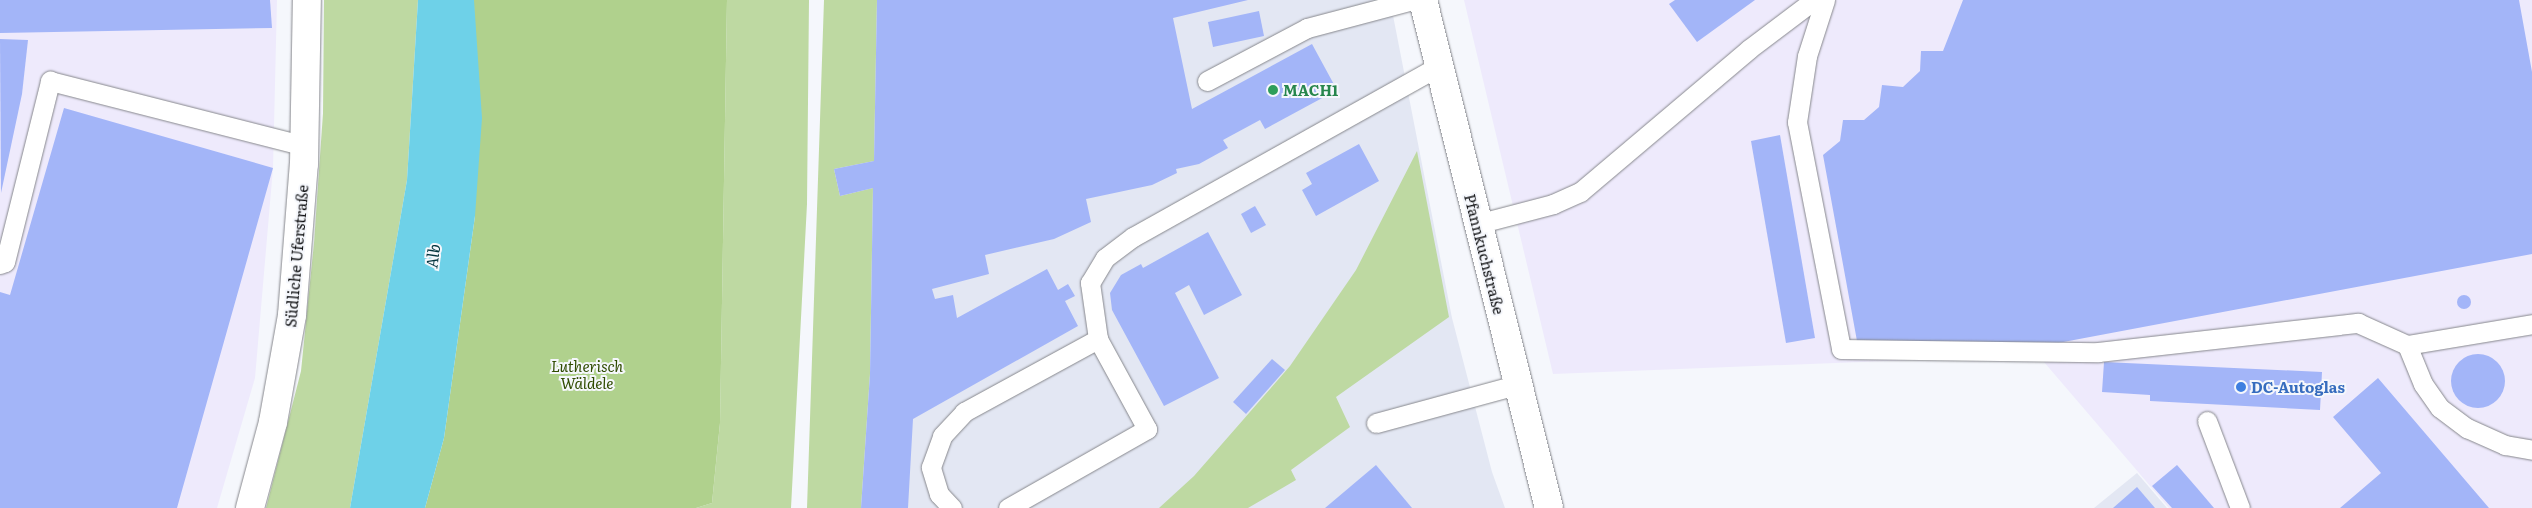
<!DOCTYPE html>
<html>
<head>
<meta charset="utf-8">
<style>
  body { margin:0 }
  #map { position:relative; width:2532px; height:508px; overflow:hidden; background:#f5f7fc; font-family:Literata,serif }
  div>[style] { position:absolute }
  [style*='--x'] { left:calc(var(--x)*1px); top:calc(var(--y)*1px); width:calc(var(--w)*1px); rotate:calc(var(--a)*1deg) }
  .built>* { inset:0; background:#e3e7f3 }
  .industrial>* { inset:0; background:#eeeafc }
  .green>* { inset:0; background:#bed9a2 }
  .forest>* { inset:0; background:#b0d18d }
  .water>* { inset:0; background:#6ed1e8 }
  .building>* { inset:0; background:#a3b5f8 }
  .round { border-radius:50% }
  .roads { filter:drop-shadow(0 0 1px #86878c) drop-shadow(0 0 1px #86878c) }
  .lane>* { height:19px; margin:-9.5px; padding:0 9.5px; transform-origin:9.5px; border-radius:9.5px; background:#fff }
  .street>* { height:28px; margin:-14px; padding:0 14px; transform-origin:14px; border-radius:14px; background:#fff }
  .dots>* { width:14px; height:14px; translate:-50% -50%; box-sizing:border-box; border:2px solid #f5f7fc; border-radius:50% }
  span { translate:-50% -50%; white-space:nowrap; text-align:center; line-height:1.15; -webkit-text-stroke:4px #f5f7fc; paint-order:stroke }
  .leisure-label { font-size:15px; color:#27864d; font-weight:700 }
  .left { translate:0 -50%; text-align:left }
  .street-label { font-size:15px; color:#0e0f11 }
  .park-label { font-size:15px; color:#2f4b00; font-style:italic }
  .shop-label { font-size:15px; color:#366cbe; font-weight:700 }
  .water-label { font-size:16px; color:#03343e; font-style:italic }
</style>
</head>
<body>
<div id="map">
  <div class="built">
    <div style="clip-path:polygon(877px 0,1390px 0,1452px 318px,1492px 472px,1505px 508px,861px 508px,870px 374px,873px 189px,840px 196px,834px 169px,874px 160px)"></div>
    <div style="clip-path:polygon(2137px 473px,2167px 508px,2094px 508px)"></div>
  </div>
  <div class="industrial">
    <div style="clip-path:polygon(0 0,277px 0,273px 168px,255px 378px,217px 508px,0 508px)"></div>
    <div style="clip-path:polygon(1464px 0,2532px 0,2532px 508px,2169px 508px,2038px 355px,1553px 374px)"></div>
  </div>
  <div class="green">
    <div style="clip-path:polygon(324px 0,418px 0,407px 180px,350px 508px,266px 508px,301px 371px,314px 243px,323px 113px)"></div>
    <div style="clip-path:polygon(727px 0,809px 0,807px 204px,791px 508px,696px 508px,712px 503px,720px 423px)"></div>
    <div style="clip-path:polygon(824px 0,877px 0,874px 161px,834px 169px,840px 196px,873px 188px,870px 374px,861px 508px,807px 508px)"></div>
    <div style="clip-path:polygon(1417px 151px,1449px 317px,1336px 397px,1350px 427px,1291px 470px,1296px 480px,1248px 508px,1159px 508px,1194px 476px,1290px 366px,1356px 270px)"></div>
  </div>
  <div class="forest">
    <div style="clip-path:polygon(474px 0,727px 0,720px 423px,712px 503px,696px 508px,425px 508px,444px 438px,475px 216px)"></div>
  </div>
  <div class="water">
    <div style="clip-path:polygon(418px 0,474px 0,482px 118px,475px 216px,444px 438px,425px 508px,350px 508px,407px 180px)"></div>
  </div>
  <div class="building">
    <div style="clip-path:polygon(0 0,270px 0,272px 28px,0 33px)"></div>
    <div style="clip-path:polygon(877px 0,1248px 0,1173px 18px,1192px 109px,1312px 44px,1337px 90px,1265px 129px,1260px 120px,1223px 140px,1228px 148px,1199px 164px,1176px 169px,1177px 173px,1152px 185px,1086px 199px,1091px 222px,1054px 239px,985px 255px,989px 274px,932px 289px,935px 299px,953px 295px,957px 318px,1047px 269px,1058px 290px,1068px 284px,1075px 296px,1065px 301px,1078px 326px,913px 419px,908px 508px,861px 508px,870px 374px,873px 188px,840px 196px,834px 169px,874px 161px)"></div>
    <div style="clip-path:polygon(1675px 0,1755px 0,1697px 42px,1669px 4px)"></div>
    <div style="clip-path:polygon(1963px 0,2519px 0,2532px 72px,2532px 254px,2042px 346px,1857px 341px,1823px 155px,1840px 141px,1843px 120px,1864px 120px,1879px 107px,1882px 85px,1903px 87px,1920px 71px,1921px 51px,1943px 51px)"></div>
    <div style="clip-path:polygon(1259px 11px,1264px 36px,1213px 47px,1208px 22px)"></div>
    <div style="clip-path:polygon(0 39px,28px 40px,22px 94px,1px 193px)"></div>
    <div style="clip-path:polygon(64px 108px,273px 168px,177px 508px,0 508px,0 292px,10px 295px)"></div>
    <div style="clip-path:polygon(1780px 135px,1815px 338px,1786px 343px,1751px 141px)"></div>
    <div style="clip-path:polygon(1359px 144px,1379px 181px,1316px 216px,1302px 190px,1312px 184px,1306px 173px)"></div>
    <div style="clip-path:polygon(1255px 206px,1266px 225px,1251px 233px,1241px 214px)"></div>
    <div style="clip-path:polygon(1208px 232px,1242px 295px,1204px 315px,1189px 285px,1175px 293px,1219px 378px,1164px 406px,1112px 310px,1110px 293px,1121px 275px,1141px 264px,1143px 268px)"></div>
    <div class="round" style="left:2457px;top:295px;width:14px;height:14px"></div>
    <div class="round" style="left:2451px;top:354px;width:54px;height:54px"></div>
    <div style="clip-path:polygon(1272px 359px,1285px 370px,1246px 414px,1233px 402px)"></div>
    <div style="clip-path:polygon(2104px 362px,2322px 372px,2320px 410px,2150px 401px,2150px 395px,2102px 392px)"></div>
    <div style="clip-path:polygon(2378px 378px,2489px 508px,2340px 508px,2381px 473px,2333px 417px)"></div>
    <div style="clip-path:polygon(1376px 465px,1412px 508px,1325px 508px)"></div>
    <div style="clip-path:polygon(2177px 465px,2197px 488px,2214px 508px,2172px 508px,2152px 486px)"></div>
    <div style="clip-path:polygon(2137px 487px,2155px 508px,2113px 508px)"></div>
  </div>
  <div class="roads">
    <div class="lane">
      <div style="--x:1825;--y:0;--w:59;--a:107.8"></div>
      <div style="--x:1807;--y:56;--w:67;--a:98.6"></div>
      <div style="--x:1797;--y:122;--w:231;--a:79"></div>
      <div style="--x:1841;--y:349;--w:257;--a:0.7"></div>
      <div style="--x:2098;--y:352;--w:262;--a:-6.4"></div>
      <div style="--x:2358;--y:323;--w:54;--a:24.2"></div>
      <div style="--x:2407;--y:345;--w:127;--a:-9.5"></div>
      <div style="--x:1207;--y:81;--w:113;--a:-27.9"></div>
      <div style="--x:1307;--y:28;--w:110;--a:-14.8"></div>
      <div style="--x:1477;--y:224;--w:79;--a:-14.7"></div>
      <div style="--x:1553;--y:204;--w:30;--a:-24"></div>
      <div style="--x:1580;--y:192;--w:221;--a:-40.2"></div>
      <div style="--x:1749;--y:49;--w:81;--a:-37"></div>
      <div style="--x:0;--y:264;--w:5;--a:-22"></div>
      <div style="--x:5;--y:262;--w:187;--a:-76"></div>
      <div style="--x:50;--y:81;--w:263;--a:14.3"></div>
      <div style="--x:2407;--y:345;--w:42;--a:67.7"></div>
      <div style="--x:2423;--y:384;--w:29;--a:55"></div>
      <div style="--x:2440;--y:408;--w:34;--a:37"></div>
      <div style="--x:2467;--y:428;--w:42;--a:24.1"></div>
      <div style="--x:2505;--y:445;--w:27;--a:10"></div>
      <div style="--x:2207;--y:421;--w:93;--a:69.2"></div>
      <div style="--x:1376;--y:423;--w:145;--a:-15.2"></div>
      <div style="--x:952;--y:508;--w:19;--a:-133"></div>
      <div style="--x:939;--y:494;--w:28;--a:-107"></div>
      <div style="--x:931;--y:467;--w:33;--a:-70"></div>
      <div style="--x:942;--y:436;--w:33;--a:-47"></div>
      <div style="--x:964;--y:412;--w:153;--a:-28.6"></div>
      <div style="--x:1008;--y:508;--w:160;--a:-29.6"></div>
      <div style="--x:1147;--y:429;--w:102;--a:-118.6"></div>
      <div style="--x:1098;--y:339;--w:57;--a:-98.1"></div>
      <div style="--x:1090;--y:283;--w:29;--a:-59"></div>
      <div style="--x:1105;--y:258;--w:35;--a:-37"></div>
      <div style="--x:1133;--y:237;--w:351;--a:-29.2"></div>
    </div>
    <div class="street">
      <div style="--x:1423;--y:0;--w:523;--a:76.07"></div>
      <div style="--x:250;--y:508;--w:89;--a:-75"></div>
      <div style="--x:273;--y:422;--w:109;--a:-79.9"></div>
      <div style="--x:292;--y:315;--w:151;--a:-85.5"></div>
      <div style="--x:304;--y:164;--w:164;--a:-89"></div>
    </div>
  </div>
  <div class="dots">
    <div style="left:1273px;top:90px;background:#2e9e5b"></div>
    <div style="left:2241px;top:387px;background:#3f7fe0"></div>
  </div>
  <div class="leisure-label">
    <span class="left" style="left:1283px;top:90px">MACH1</span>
  </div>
  <div class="street-label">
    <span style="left:1485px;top:254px;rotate:76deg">Pfannkuchstraße</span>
    <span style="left:296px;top:256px;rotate:-85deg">Südliche Uferstraße</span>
  </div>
  <div class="park-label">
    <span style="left:587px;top:374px">Lutherisch<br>Wäldele</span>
  </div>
  <div class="shop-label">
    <span class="left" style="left:2251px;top:387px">DC-Autoglas</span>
  </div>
  <div class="water-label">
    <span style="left:432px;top:256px;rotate:-83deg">Alb</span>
  </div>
</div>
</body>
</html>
